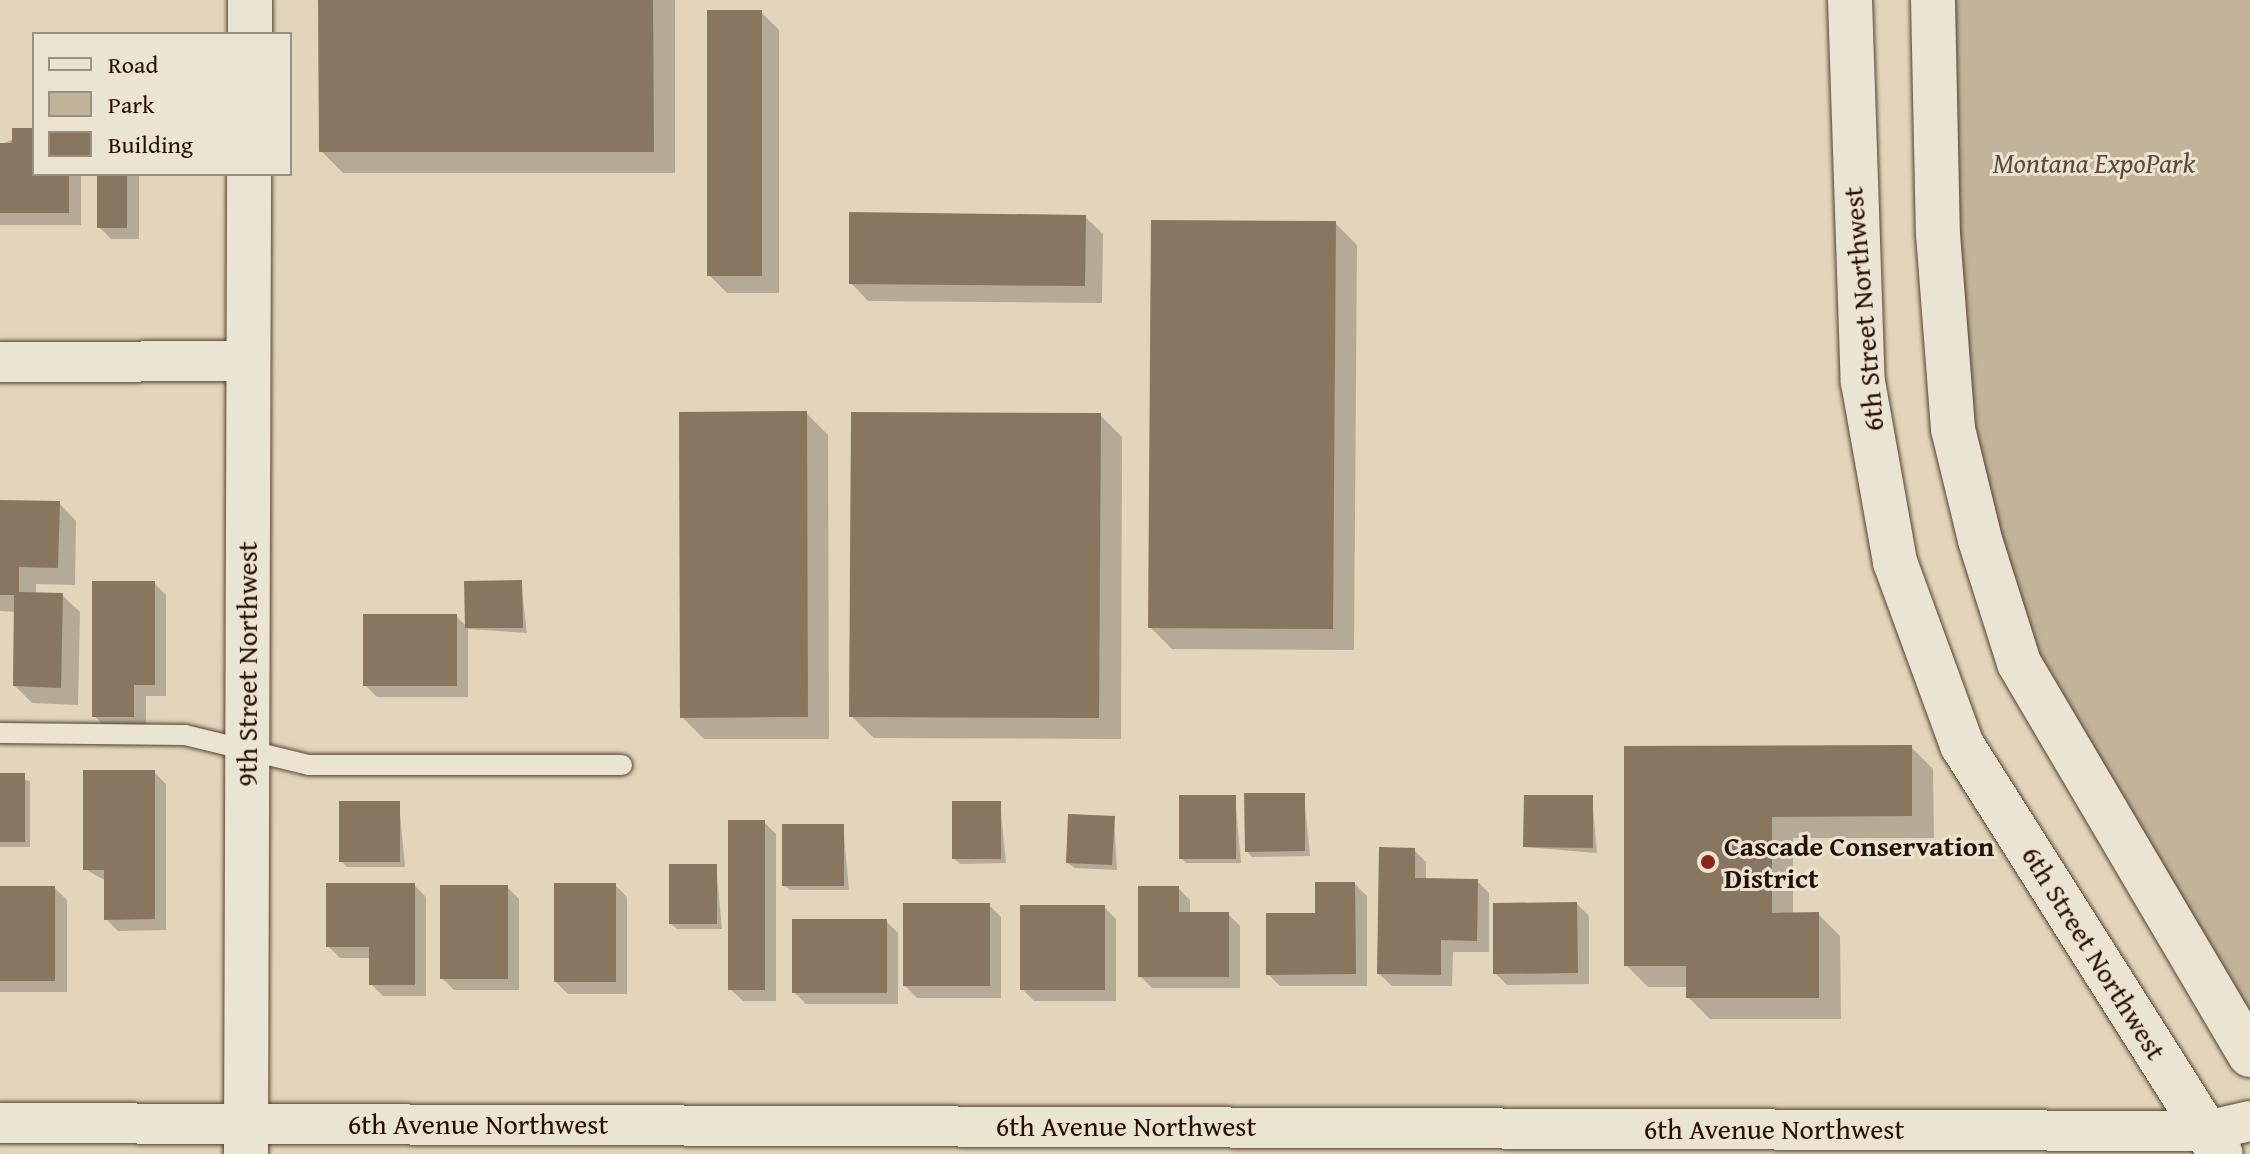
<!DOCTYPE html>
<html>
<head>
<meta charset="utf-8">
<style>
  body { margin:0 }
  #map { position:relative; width:2250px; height:1154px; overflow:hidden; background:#e2d5bb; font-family:"Gentium Book Plus",serif }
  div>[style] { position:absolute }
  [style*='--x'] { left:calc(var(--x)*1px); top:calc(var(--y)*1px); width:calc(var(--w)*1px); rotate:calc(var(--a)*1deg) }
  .green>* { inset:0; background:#c2b49b }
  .shadow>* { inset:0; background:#0003 }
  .building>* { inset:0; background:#887661 }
  .roads { filter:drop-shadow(0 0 2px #55412f) drop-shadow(0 0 2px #55412f) }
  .lane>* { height:20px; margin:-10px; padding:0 10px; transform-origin:10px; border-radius:10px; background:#ece4d3 }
  .street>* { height:40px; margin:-20px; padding:0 20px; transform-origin:20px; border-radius:20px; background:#ece4d3 }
  .secondary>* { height:44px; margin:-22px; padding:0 22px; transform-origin:22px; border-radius:22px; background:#ece4d3 }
  .dots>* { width:22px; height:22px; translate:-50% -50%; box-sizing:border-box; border:4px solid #ece4d3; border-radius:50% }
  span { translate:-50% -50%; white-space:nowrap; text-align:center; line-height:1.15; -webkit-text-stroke:6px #ece4d3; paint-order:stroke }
  .park-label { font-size:28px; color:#5d4936; font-style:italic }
  .street-label { font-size:28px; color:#261000 }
  .poi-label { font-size:28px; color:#261000; font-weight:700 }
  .left { translate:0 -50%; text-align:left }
  .legend { position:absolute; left:32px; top:32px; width:260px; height:144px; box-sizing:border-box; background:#ece4d3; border:2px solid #9d8f7f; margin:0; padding:10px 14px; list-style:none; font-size:24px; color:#261000 }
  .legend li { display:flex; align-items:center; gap:16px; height:40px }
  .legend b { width:40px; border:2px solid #9d8f7f }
</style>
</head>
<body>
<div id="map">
  <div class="green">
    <div style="clip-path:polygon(1933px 0,2250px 0,2250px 1055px,2019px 663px,1980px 540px)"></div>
  </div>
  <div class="shadow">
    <div style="clip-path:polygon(320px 0,675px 0,675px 173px,343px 173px,321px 151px)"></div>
    <div style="clip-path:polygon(761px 12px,779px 30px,779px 293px,727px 293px,709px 275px)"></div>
    <div style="clip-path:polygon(34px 130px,34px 174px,81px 174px,81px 225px,0 225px,0 145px)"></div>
    <div style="clip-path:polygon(99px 174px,139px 174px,139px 239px,111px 239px,99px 227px)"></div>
    <div style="clip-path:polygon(1085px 217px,1103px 234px,1102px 303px,868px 301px,851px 283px)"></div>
    <div style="clip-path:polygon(1335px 223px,1357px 245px,1354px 650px,1172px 649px,1150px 627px)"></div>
    <div style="clip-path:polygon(806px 413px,828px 435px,829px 739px,704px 739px,682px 717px)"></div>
    <div style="clip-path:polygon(1100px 415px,1122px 437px,1121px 739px,874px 738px,851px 716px)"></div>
    <div style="clip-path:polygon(0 502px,59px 503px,76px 521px,75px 585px,36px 584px,36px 594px,62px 595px,80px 612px,78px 705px,32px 703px,15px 686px,16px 612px,0 611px)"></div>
    <div style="clip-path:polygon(521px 582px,527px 633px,468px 629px,468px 697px,377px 697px,365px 685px,456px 616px,466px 626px)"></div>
    <div style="clip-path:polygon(154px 583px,166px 595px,166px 696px,146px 696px,146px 728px,107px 728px,94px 716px)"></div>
    <div style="clip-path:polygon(1911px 747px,1933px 769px,1934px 838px,1793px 838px,1793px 914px,1818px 914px,1840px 936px,1841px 1019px,1710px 1019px,1688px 997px,1688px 987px,1648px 987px,1626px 965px,1626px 748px)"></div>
    <div style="clip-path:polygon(154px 772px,166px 784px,166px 930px,118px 931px,106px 919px,106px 881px,85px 869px)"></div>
    <div style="clip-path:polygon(0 775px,30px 781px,30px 847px,0 847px)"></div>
    <div style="clip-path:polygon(1304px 795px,1310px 856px,1252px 857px,1247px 851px)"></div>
    <div style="clip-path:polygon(1235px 797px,1241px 863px,1186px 863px,1181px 858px)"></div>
    <div style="clip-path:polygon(1592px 797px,1597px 853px,1525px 847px)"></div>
    <div style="clip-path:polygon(399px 803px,405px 867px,347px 867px,341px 861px)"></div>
    <div style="clip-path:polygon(1000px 803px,1006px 863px,960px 864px,954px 858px)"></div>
    <div style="clip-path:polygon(1114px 818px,1117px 870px,1074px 868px,1068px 863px)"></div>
    <div style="clip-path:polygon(764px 822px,776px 834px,776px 1001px,743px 1001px,730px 989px)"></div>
    <div style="clip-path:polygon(843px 826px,849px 890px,790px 890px,784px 885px)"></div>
    <div style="clip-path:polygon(1414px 850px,1426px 862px,1426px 881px,1477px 881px,1489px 893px,1489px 952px,1453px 952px,1452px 986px,1392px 986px,1379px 974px)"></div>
    <div style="clip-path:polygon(716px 866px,722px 929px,677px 929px,671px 924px)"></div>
    <div style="clip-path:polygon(1355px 884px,1367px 896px,1367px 986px,1280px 986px,1268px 974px,1317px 915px)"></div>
    <div style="clip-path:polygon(414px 885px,426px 897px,426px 996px,383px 996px,371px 984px,371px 958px,340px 958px,328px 946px)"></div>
    <div style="clip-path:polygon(615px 885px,627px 897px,627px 994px,568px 994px,556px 982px)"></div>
    <div style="clip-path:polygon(507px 887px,519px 899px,519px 990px,454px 990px,442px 978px)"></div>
    <div style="clip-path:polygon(0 888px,55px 888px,67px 900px,67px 992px,0 992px)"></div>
    <div style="clip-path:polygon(1178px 888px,1190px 900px,1190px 914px,1228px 914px,1240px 926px,1240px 988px,1152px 988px,1140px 976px)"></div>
    <div style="clip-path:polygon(1577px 904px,1589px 916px,1589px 984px,1507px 985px,1495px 973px)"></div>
    <div style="clip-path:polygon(989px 905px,1001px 917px,1001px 998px,917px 998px,905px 986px)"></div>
    <div style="clip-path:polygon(1104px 907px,1116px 919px,1116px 1001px,1034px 1001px,1022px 989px)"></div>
    <div style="clip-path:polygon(886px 921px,898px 933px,898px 1004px,806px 1004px,794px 992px)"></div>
  </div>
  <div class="building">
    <div style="clip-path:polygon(318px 0,653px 0,654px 152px,319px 152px)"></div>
    <div style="clip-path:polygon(707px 10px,762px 10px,762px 276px,707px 276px)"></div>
    <div style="clip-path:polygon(12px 128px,34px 128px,34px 174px,69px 174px,69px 213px,0 213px,0 143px,12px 143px)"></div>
    <div style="clip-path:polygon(97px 174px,127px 174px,127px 228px,97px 228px)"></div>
    <div style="clip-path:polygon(849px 212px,1086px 215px,1085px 286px,849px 284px)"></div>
    <div style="clip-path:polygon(1151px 220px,1336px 221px,1333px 629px,1148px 628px)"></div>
    <div style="clip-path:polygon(807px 411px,808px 717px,680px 718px,679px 412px)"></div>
    <div style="clip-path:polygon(851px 412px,1101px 413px,1099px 718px,849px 717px)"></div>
    <div style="clip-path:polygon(0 500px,60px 501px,58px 568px,19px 567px,19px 592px,63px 593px,61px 688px,13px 686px,14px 595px,0 595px)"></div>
    <div style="clip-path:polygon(522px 580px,523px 628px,465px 628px,464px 581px)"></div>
    <div style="clip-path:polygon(92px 581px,155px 581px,155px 685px,134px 685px,134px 717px,92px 717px)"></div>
    <div style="clip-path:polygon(363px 614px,457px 614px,457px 686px,363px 686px)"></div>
    <div style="clip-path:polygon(1912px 745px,1912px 816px,1772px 817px,1772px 913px,1819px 912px,1819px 998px,1686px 998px,1686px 966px,1624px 966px,1624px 746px)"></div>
    <div style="clip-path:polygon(83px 770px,155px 770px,155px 919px,104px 920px,104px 870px,83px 870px)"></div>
    <div style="clip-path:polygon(0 773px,25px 773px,25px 842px,0 842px)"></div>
    <div style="clip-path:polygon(1244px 793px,1305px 793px,1305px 851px,1245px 852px)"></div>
    <div style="clip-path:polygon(1179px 795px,1236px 795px,1236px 859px,1179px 859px)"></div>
    <div style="clip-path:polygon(1524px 795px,1593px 795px,1593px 848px,1523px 847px)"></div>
    <div style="clip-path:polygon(339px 801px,400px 801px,400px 862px,339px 862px)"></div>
    <div style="clip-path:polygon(952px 801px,1001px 801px,1001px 859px,952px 859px)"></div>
    <div style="clip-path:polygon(1068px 814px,1115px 816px,1112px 865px,1066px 863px)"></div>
    <div style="clip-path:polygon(728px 820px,765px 820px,765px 990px,728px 990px)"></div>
    <div style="clip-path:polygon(782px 824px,844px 824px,844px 886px,782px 886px)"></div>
    <div style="clip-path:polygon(1379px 847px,1415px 848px,1415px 878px,1478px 879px,1477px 941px,1441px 940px,1441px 975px,1377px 974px)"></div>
    <div style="clip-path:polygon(669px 864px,717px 864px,717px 924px,669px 924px)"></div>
    <div style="clip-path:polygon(1315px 882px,1355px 882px,1356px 974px,1266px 975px,1266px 913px,1315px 913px)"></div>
    <div style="clip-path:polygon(326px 883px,415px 883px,415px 985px,369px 985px,369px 947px,326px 947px)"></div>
    <div style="clip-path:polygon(554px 883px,616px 883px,616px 982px,554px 982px)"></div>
    <div style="clip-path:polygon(440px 885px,508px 885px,508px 979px,440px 979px)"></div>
    <div style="clip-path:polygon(0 886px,55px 886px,55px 981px,0 981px)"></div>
    <div style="clip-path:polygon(1138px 886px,1179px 886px,1179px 912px,1229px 912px,1229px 977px,1138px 977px)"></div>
    <div style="clip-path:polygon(1577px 902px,1578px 973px,1493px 974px,1493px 903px)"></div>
    <div style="clip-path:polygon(903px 903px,990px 903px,990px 986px,903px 986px)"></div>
    <div style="clip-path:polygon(1020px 905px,1105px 905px,1105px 990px,1020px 990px)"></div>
    <div style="clip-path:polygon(792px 919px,887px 919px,887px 993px,792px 993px)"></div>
  </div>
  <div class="roads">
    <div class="lane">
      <div style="--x:0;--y:733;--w:185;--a:0.6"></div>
      <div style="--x:185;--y:735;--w:128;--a:13.6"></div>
      <div style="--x:309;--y:765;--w:313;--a:0"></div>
    </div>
    <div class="street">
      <div style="--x:0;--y:362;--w:247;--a:-0.2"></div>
      <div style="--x:0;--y:1123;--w:2206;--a:0.21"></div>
      <div style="--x:2206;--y:1131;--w:45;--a:-12.8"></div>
    </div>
    <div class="secondary">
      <div style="--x:1850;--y:0;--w:382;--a:88.1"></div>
      <div style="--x:1863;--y:382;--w:183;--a:79.9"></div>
      <div style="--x:1895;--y:562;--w:195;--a:69.9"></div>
      <div style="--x:1962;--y:745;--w:484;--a:57.7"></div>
      <div style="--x:1933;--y:0;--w:234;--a:88.8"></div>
      <div style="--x:1938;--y:234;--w:196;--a:85.6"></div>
      <div style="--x:1953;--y:429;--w:114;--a:76.3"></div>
      <div style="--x:1980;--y:540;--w:129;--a:72.4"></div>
      <div style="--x:2019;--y:663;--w:455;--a:59.5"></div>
      <div style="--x:250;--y:34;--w:34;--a:-90"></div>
      <div style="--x:246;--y:1154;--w:980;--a:-89.82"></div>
    </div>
  </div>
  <div class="dots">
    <div style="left:1708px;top:862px;background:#8f2418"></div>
  </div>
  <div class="park-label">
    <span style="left:2094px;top:163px">Montana ExpoPark</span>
  </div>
  <div class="street-label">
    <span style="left:1863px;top:309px;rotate:-95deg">6th Street Northwest</span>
    <span style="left:247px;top:664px;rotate:-90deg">9th Street Northwest</span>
    <span style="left:2094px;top:953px;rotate:58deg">6th Street Northwest</span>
    <span style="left:478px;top:1124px">6th Avenue Northwest</span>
    <span style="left:1126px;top:1126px">6th Avenue Northwest</span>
    <span style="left:1774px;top:1129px">6th Avenue Northwest</span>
  </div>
  <div class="poi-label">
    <span class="left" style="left:1724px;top:862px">Cascade Conservation<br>District</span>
  </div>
  <ul class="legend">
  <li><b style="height:10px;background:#ece4d3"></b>Road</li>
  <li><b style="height:22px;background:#c2b49b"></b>Park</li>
  <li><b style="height:22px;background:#887661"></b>Building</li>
  </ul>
</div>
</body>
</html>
